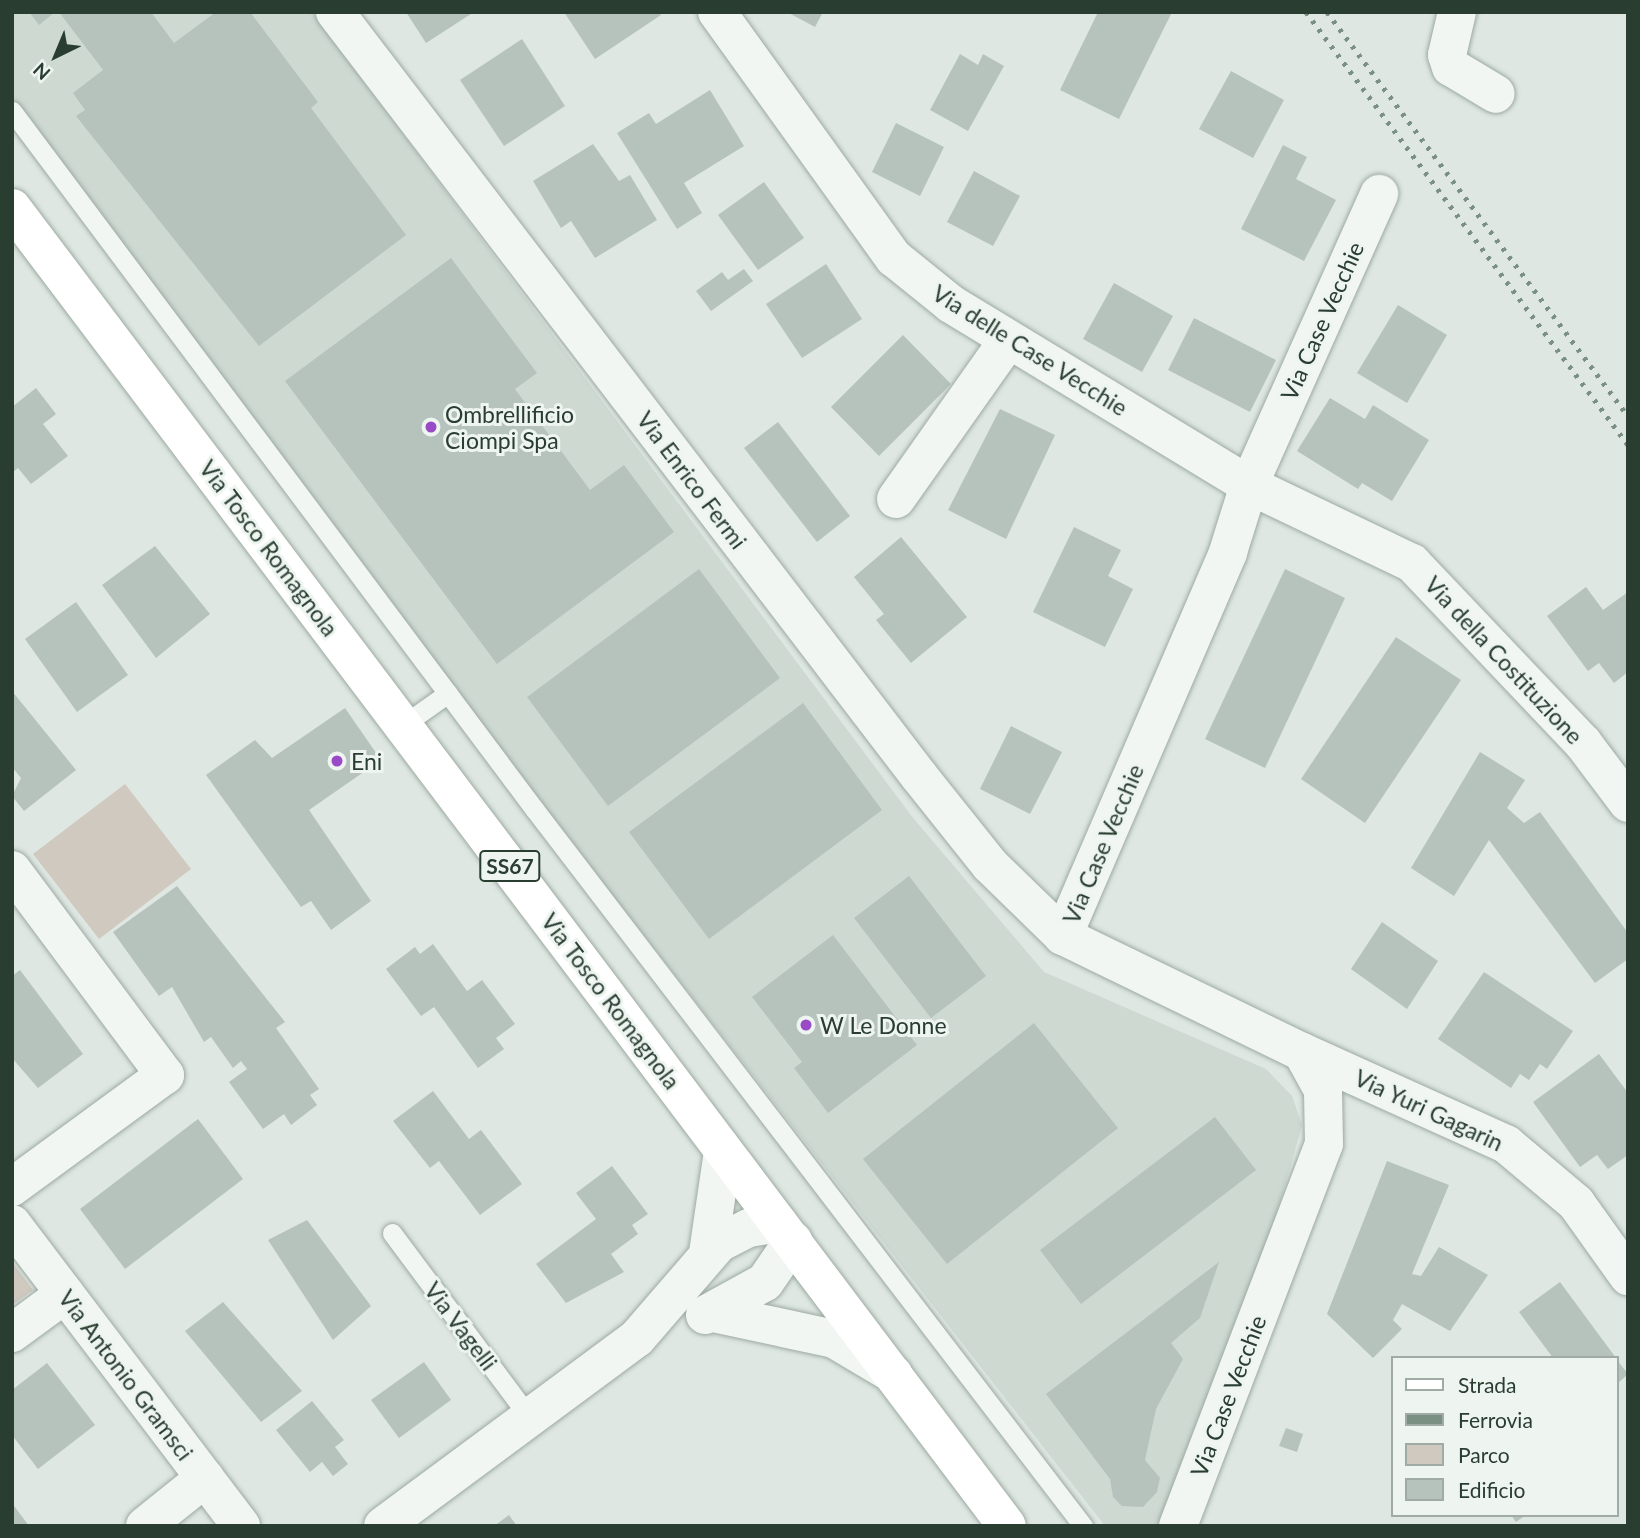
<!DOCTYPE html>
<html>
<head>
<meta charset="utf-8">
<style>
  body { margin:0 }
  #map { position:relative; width:1640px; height:1538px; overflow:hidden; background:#dee7e2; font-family:Lato,sans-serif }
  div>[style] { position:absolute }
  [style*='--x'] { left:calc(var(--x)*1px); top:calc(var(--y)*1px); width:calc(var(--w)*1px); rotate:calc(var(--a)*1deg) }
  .built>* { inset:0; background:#cdd9d1 }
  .green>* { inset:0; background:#d0c9c0 }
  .building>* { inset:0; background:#b6c3bc }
  .roads { filter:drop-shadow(0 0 2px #9daaa2) drop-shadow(0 0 2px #9daaa2) }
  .service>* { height:19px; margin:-9.5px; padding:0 9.5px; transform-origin:9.5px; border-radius:9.5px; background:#f1f6f3 }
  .minor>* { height:38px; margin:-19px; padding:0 19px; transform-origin:19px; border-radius:19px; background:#f1f6f3 }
  .primary>* { height:38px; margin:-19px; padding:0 19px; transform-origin:19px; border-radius:19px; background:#fff }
  .rail>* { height:5px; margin-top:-2.5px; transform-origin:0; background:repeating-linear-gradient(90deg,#799082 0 3.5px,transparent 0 10.5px) }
  .dots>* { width:19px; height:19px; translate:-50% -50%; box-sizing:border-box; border:4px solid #eef5f0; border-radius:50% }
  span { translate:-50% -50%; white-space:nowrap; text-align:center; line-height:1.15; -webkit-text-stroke:6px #eef5f0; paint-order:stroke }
  .shield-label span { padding:2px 5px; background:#eef5f0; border:2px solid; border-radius:5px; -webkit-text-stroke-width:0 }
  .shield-label { font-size:21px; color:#293d31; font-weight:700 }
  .street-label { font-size:23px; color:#293d31 }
  .poi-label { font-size:23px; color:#293d31 }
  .left { translate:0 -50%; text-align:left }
  .frame { position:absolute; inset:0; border:14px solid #293d31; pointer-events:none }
  .legend { position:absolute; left:1391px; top:1356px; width:228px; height:161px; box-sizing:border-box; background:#eef5f0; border:2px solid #9faba4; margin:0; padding:9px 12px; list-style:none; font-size:21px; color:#293d31 }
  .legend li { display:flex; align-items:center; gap:14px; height:35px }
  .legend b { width:35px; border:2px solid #9faba4 }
  .north { position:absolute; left:21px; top:21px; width:70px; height:70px; -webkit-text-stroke:5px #eef5f0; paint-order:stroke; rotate:223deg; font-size:19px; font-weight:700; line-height:28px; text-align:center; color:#293d31 }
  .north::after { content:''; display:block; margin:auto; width:24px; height:32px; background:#293d31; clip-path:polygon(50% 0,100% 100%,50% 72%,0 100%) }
</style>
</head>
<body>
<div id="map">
  <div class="built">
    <div style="clip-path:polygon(12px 12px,312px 12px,913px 818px,1044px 972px,1266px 1069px,1292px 1096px,1302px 1125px,1273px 1229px,1162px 1526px,1105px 1526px,12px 126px)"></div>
  </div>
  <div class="green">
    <div style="clip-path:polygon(125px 784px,191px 869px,99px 939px,33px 854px)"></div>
    <div style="clip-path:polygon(12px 1262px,33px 1290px,12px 1305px)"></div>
  </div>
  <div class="building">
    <div style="clip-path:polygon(29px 12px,55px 12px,39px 25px)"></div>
    <div style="clip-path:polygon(59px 12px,151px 12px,174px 43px,216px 12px,250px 12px,318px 102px,311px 108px,406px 235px,259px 346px,76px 116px,85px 110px,73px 93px,103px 70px)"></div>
    <div style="clip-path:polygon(406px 12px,474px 12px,426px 43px)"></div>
    <div style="clip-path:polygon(564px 12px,659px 12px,661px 15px,595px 59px)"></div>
    <div style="clip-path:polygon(787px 12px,823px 12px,815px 27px)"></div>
    <div style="clip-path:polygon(1098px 12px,1172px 12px,1119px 119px,1060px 90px)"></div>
    <div style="clip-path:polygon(522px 39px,565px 106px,504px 146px,460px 80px)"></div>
    <div style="clip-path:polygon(960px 54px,978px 65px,983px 54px,1004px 66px,968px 131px,930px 110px)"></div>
    <div style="clip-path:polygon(1231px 71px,1284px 100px,1253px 158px,1199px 129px)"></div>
    <div style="clip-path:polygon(710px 90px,744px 146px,684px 183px,702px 213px,677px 229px,617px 133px,649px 113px,656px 124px)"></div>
    <div style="clip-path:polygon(896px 123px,944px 147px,920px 196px,872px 172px)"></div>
    <div style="clip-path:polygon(593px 144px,619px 181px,630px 175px,657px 220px,595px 258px,571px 221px,561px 228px,533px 181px)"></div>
    <div style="clip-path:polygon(1283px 145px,1307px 157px,1296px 179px,1336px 200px,1304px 261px,1241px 229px)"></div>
    <div style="clip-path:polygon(974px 171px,1020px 196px,993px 246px,947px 222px)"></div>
    <div style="clip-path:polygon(764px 182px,804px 238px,758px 270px,718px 215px)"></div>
    <div style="clip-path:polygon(451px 258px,537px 373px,515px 389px,590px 490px,624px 465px,674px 532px,497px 664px,285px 381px)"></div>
    <div style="clip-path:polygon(826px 264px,862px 319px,802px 358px,766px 304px)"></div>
    <div style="clip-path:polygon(744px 269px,753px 281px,711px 311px,696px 291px,722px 272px,728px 280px)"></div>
    <div style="clip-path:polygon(1114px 283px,1173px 316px,1142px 372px,1083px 339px)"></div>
    <div style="clip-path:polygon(1398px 305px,1447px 335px,1407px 403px,1357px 373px)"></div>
    <div style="clip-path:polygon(1194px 318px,1276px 360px,1250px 412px,1168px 370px)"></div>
    <div style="clip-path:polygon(903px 335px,951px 384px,879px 456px,831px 407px)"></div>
    <div style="clip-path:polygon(36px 388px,56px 414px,43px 424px,68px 456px,31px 484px,18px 468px,12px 473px,12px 407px)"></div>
    <div style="clip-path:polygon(1330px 398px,1365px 419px,1373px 405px,1429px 440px,1392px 501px,1362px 483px,1358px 489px,1297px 451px)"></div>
    <div style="clip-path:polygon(1000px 409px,1055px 435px,1006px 539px,948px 510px)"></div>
    <div style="clip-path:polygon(778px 422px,850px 516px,817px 542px,744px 448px)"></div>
    <div style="clip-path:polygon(1074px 527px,1121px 550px,1108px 576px,1133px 589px,1105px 647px,1033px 612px)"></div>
    <div style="clip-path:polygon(901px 537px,967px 617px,911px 663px,876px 620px,884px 614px,854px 577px)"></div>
    <div style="clip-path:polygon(155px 546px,210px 614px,156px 658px,102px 585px)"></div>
    <div style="clip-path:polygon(699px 569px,780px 678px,608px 806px,527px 697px)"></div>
    <div style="clip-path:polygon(1285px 569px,1345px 598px,1265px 768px,1205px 739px)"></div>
    <div style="clip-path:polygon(1586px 587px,1603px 610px,1628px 592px,1628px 672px,1614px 683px,1599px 663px,1588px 671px,1547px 616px)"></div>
    <div style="clip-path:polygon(76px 602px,128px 675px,77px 712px,25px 639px)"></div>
    <div style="clip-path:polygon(1396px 637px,1461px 680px,1365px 823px,1301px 779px)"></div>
    <div style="clip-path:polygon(12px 691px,76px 770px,24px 811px,12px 796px,21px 778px,12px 767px)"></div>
    <div style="clip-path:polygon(803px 703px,882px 810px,709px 939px,629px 832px)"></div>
    <div style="clip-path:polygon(345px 708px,381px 760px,309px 810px,371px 901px,331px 930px,311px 901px,301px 907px,206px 775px,255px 740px,272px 758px)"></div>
    <div style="clip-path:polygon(1011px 726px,1062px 752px,1030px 814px,980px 789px)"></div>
    <div style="clip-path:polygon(1480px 752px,1525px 780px,1507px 808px,1524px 823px,1540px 812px,1628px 933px,1628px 959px,1595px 983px,1489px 840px,1454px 896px,1411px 868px)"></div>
    <div style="clip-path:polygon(909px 876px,986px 976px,931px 1018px,854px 918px)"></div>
    <div style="clip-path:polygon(177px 886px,285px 1022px,276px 1028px,319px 1089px,310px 1095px,317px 1105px,291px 1125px,284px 1114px,263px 1129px,229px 1082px,247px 1069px,241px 1061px,233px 1068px,211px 1037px,204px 1042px,172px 987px,159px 996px,113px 932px)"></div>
    <div style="clip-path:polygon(1382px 922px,1438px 961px,1407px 1009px,1351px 969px)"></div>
    <div style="clip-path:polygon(833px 935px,917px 1045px,828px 1113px,794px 1068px,802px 1062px,752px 997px)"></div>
    <div style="clip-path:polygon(433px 944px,467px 991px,482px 980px,515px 1024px,496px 1038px,504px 1049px,478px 1068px,434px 1007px,421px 1016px,386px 969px,415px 947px,420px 954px)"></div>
    <div style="clip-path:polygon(20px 970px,83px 1054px,38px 1088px,12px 1058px,12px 976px)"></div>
    <div style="clip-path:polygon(1484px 972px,1573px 1031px,1547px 1069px,1540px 1064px,1529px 1080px,1520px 1074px,1511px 1088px,1438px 1039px)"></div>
    <div style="clip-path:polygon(1034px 1023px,1118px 1128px,947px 1264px,863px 1159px)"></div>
    <div style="clip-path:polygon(1599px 1054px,1628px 1093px,1628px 1155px,1608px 1169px,1597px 1155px,1580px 1167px,1533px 1102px)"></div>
    <div style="clip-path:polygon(433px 1091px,469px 1139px,481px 1130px,522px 1184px,480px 1215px,439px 1161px,430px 1168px,393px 1121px)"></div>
    <div style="clip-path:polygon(1215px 1117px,1256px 1170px,1081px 1304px,1040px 1250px)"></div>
    <div style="clip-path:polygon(198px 1119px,243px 1179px,125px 1269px,80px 1209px)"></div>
    <div style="clip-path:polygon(1387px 1161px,1449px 1185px,1412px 1274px,1421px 1276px,1439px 1247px,1488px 1275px,1450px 1331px,1402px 1304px,1393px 1320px,1402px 1329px,1373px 1358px,1327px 1314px)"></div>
    <div style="clip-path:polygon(612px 1166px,648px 1214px,632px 1225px,638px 1234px,611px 1254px,624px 1272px,566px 1303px,536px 1264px,596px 1219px,576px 1193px)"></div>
    <div style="clip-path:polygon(307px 1220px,371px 1306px,333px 1340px,268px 1240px)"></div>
    <div style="clip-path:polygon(1219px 1262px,1200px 1318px,1171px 1343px,1183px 1359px,1156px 1409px,1145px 1460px,1160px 1478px,1157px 1492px,1143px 1507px,1122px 1506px,1113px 1497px,1110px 1479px,1046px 1394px)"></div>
    <div style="clip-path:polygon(1560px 1282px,1616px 1358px,1553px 1358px,1519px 1312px)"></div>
    <div style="clip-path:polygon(223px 1302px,302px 1391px,261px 1422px,185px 1331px)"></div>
    <div style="clip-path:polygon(1617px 1360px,1628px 1374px,1617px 1384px)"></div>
    <div style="clip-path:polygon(424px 1362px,451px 1400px,399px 1438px,371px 1400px)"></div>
    <div style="clip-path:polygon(47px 1363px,95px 1425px,38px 1469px,12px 1435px,12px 1390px)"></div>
    <div style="clip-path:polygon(312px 1401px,344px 1440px,335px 1447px,348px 1464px,333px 1476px,322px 1462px,310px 1472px,276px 1430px)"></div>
    <div style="clip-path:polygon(1286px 1428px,1303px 1434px,1297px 1452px,1279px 1446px)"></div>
    <div style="clip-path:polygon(12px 1503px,29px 1526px,12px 1526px)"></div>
    <div style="clip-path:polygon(509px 1515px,517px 1526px,494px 1526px)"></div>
    <div style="clip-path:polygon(1511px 1515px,1526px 1515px,1516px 1522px)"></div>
  </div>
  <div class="roads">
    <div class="service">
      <div style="--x:12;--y:111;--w:873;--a:53.2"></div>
      <div style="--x:535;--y:810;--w:902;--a:52.57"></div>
      <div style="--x:403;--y:725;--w:55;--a:-35.4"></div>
      <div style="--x:392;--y:1233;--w:231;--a:53.3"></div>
    </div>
    <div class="minor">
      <div style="--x:335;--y:12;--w:962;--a:52.61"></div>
      <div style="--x:919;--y:776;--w:114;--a:51.4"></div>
      <div style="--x:990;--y:865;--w:102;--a:44.2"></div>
      <div style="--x:717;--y:12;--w:303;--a:54.3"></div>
      <div style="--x:894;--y:258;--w:73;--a:38.9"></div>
      <div style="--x:951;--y:304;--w:349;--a:31.3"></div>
      <div style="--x:1249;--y:485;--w:181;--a:25.6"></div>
      <div style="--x:1412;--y:563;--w:248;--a:46.5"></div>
      <div style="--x:1583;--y:743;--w:75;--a:53.1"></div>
      <div style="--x:1457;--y:12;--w:44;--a:103.1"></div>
      <div style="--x:1447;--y:55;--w:13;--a:72"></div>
      <div style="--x:1451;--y:67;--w:52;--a:31"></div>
      <div style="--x:896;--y:499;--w:194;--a:-54.8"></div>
      <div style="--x:12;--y:870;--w:256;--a:53.3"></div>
      <div style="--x:165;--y:1075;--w:190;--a:143.8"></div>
      <div style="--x:1302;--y:1052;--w:224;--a:24.3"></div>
      <div style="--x:1506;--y:1144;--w:92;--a:40.1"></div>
      <div style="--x:1576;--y:1203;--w:90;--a:54.5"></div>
      <div style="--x:12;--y:1224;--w:379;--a:52.8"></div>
      <div style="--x:708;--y:1253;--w:103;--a:-81.6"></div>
      <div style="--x:713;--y:1313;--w:124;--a:12.1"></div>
      <div style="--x:834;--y:1339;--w:69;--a:30.7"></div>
      <div style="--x:705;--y:1315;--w:68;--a:-28.8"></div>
      <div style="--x:765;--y:1282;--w:50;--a:-55.7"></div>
      <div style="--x:12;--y:1333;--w:66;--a:-36.3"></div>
      <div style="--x:145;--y:1526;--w:77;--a:-38.7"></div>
      <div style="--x:383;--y:1526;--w:316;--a:-36.5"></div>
      <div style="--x:637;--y:1338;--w:125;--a:-49.2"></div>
      <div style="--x:719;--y:1243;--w:34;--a:-27"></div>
      <div style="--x:749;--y:1228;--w:30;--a:-9"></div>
      <div style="--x:1178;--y:1526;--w:409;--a:-69.1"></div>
      <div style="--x:1324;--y:1144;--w:54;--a:-91.1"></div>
      <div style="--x:1323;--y:1090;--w:43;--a:-118.9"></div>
      <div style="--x:1302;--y:1052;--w:266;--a:-154.1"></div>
      <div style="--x:1063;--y:936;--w:418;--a:-66.7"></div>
      <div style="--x:1228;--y:552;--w:70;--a:-72.6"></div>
      <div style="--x:1249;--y:485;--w:319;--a:-65.9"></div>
    </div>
    <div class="primary">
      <div style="--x:12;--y:208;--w:1651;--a:52.95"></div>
    </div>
  </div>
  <div class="rail">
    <div style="--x:1306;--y:12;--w:540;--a:53.36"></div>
    <div style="--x:1327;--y:12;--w:504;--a:53.31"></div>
  </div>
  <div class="dots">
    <div style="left:431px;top:427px;background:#994ac6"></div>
    <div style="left:337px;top:761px;background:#994ac6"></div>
    <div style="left:806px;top:1025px;background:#994ac6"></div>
  </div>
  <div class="shield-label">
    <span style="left:510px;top:866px">SS67</span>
  </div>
  <div class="street-label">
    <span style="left:1322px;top:321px;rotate:-66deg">Via Case Vecchie</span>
    <span style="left:1030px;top:350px;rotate:32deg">Via delle Case Vecchie</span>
    <span style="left:692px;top:480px;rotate:53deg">Via Enrico Fermi</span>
    <span style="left:269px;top:548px;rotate:53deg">Via Tosco Romagnola</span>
    <span style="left:1504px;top:660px;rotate:47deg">Via della Costituzione</span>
    <span style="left:1103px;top:844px;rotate:-67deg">Via Case Vecchie</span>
    <span style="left:611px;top:1001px;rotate:53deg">Via Tosco Romagnola</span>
    <span style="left:1429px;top:1110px;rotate:25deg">Via Yuri Gagarin</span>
    <span style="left:461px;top:1326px;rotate:53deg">Via Vagelli</span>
    <span style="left:126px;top:1375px;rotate:53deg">Via Antonio Gramsci</span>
    <span style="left:1228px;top:1396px;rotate:-69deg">Via Case Vecchie</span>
  </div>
  <div class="poi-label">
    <span class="left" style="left:445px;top:427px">Ombrellificio<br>Ciompi Spa</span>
    <span class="left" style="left:351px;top:761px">Eni</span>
    <span class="left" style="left:820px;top:1025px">W Le Donne</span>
  </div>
  <div class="frame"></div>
  <ul class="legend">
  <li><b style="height:9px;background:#fff"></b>Strada</li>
  <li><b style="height:9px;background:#799082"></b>Ferrovia</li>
  <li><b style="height:19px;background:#d0c9c0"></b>Parco</li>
  <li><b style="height:19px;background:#b6c3bc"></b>Edificio</li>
  </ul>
  <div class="north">N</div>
</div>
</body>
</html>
